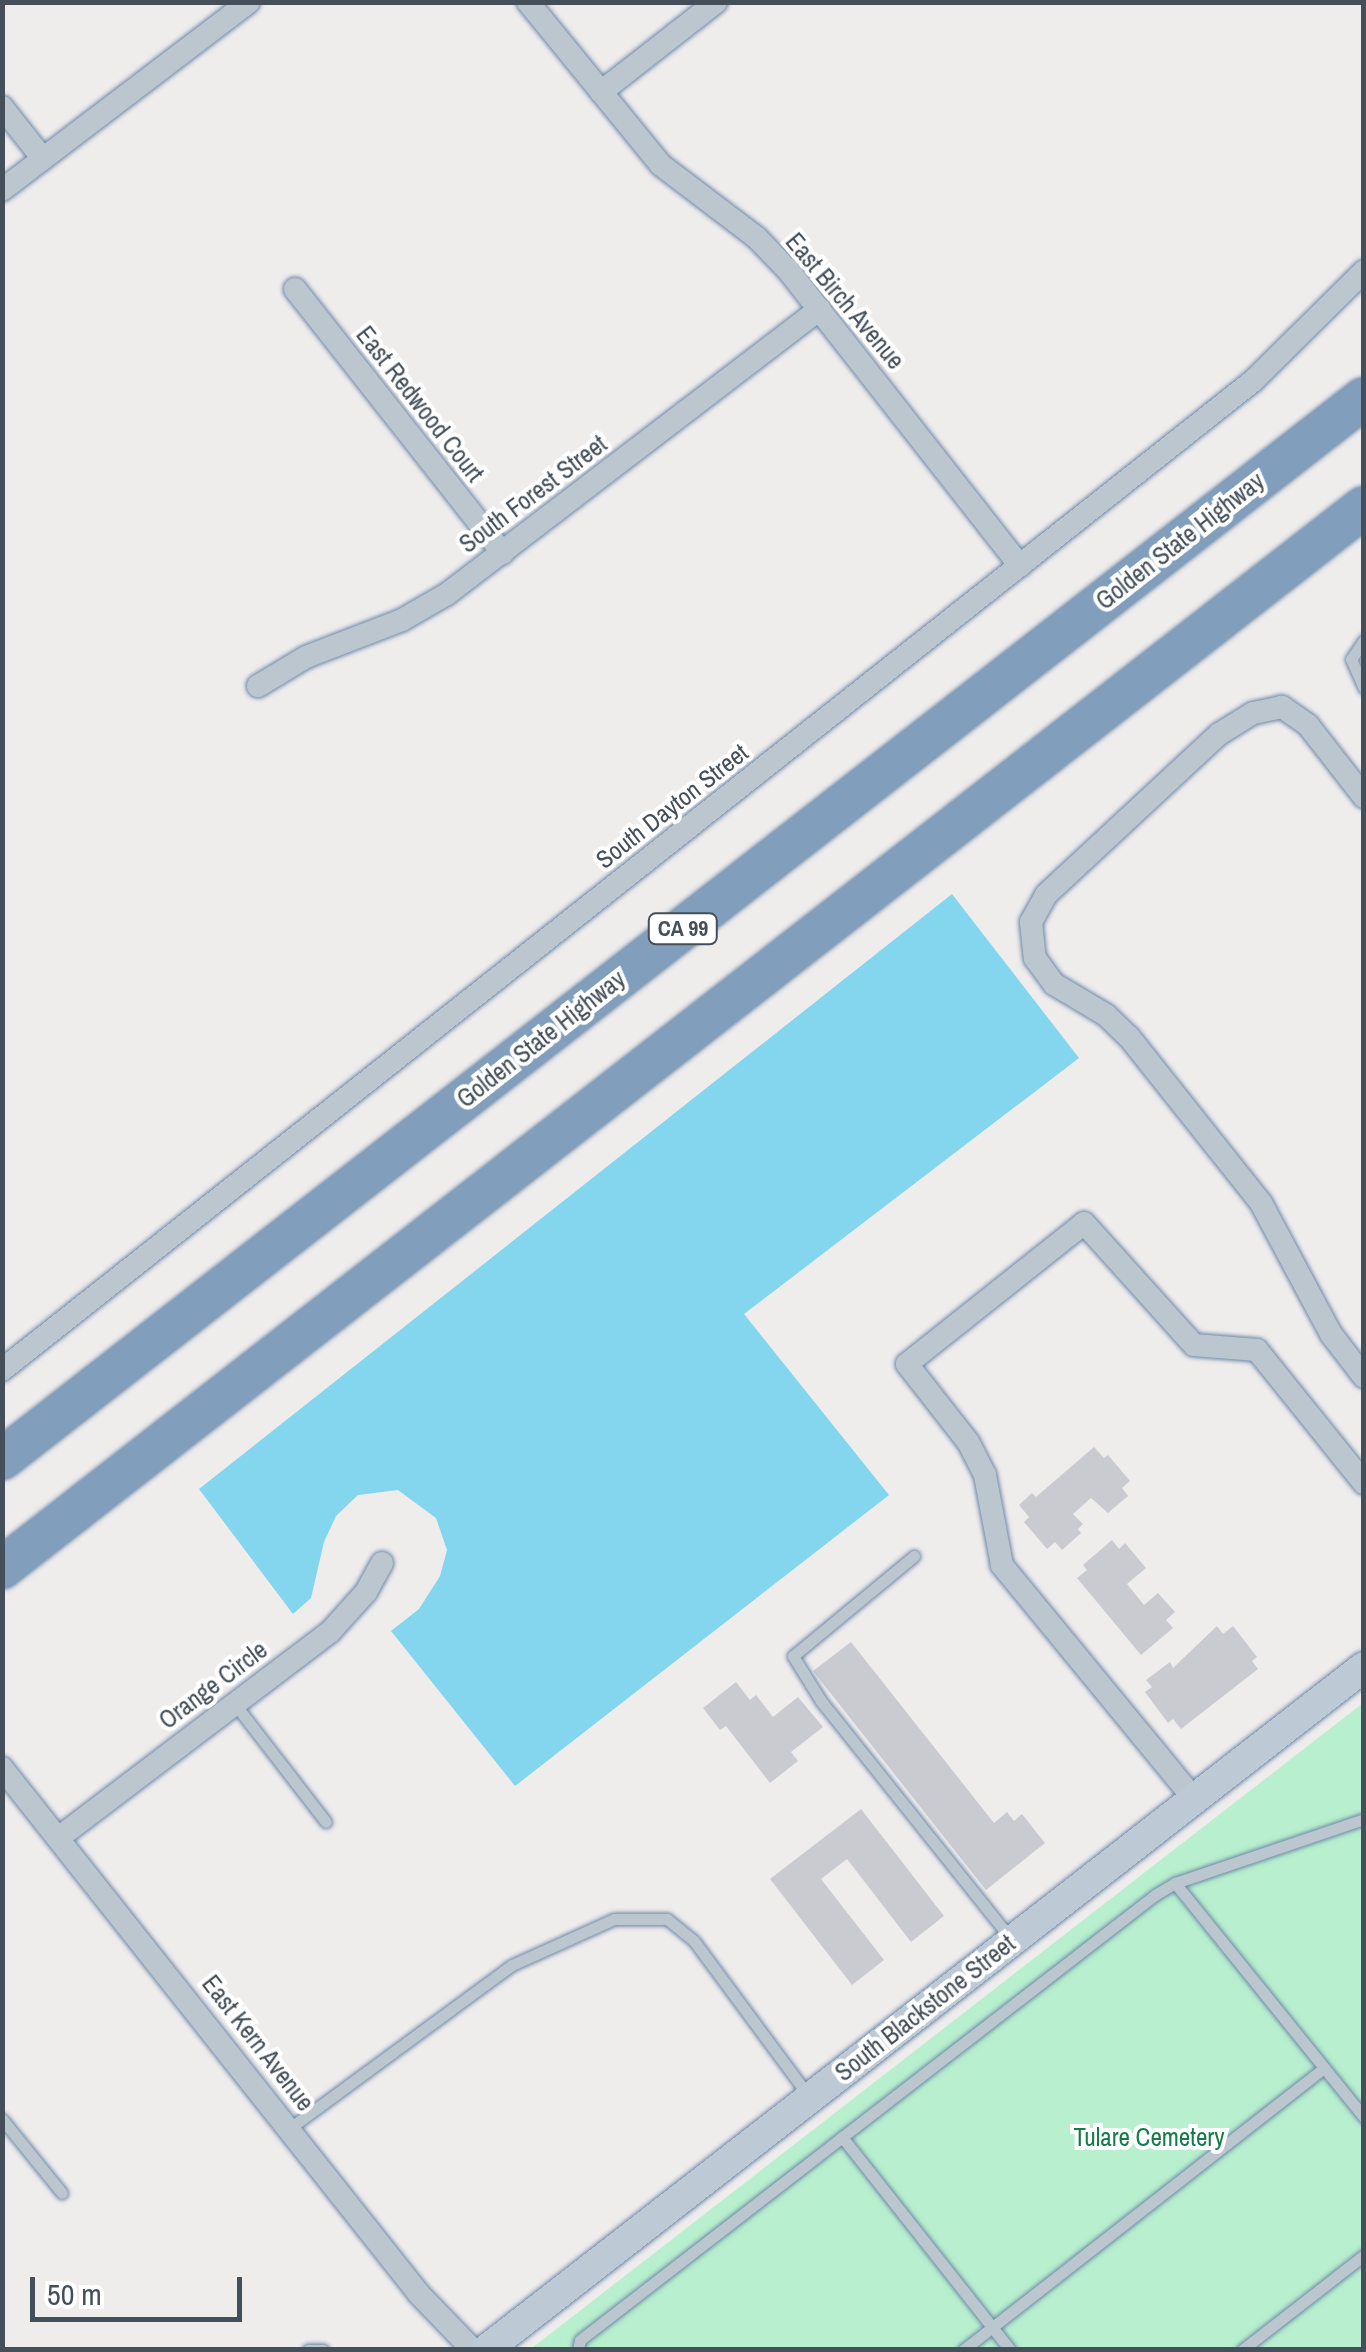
<!DOCTYPE html>
<html>
<head>
<meta charset="utf-8">
<style>
  body { margin:0 }
  #map { position:relative; width:1366px; height:2352px; overflow:hidden; background:#efecec; font-family:"Archivo Narrow",sans-serif }
  div>[style] { position:absolute }
  [style*='--x'] { left:calc(var(--x)*1px); top:calc(var(--y)*1px); width:calc(var(--w)*1px); rotate:calc(var(--a)*1deg) }
  .green>* { inset:0; background:#b8efce }
  .water>* { inset:0; background:#83d6ed }
  .building>* { inset:0; background:#c9cbd1 }
  .roads { filter:drop-shadow(0 0 2px #6d89a9) drop-shadow(0 0 2px #6d89a9) }
  .service>* { height:11px; margin:-5.5px; padding:0 5.5px; transform-origin:5.5px; border-radius:5.5px; background:#bcc6cf }
  .minor>* { height:22px; margin:-11px; padding:0 11px; transform-origin:11px; border-radius:11px; background:#bcc6cf }
  .secondary>* { height:30px; margin:-15px; padding:0 15px; transform-origin:15px; border-radius:15px; background:#bec9d6 }
  .motorway>* { height:40px; margin:-20px; padding:0 20px; transform-origin:20px; border-radius:20px; background:#829ebd }
  span { translate:-50% -50%; white-space:nowrap; text-align:center; line-height:1.15; -webkit-text-stroke:8px #fff; paint-order:stroke }
  .shield-label span { padding:2px 8px; background:#fff; border:2px solid; border-radius:8px; -webkit-text-stroke-width:0 }
  .shield-label { font-size:22px; color:#444f5a; font-weight:700 }
  .street-label { font-size:25px; color:#444f5a }
  .park-label { font-size:25px; color:#147c49 }
  .frame { position:absolute; inset:0; border:5px solid #444f5a; pointer-events:none }
  .scale { position:absolute; left:30px; top:2277px; width:212px; height:45px; box-sizing:border-box; border:5px solid #444f5a; border-top:0; padding-left:12px; font-size:30px; line-height:35px; white-space:nowrap; color:#444f5a; -webkit-text-stroke:8px #fff; paint-order:stroke }
</style>
</head>
<body>
<div id="map">
  <div class="green">
    <div style="clip-path:polygon(1363px 1703px,1363px 2349px,532px 2348px)"></div>
  </div>
  <div class="water">
    <div style="clip-path:polygon(952px 894px,1079px 1058px,744px 1314px,889px 1495px,515px 1786px,391px 1631px,419px 1609px,440px 1576px,447px 1550px,436px 1518px,398px 1490px,358px 1495px,336px 1516px,324px 1542px,311px 1598px,293px 1614px,199px 1489px)"></div>
  </div>
  <div class="building">
    <div style="clip-path:polygon(1094px 1447px,1104px 1458px,1108px 1455px,1130px 1481px,1122px 1488px,1128px 1496px,1108px 1513px,1091px 1498px,1073px 1514px,1083px 1524px,1078px 1529px,1081px 1533px,1062px 1550px,1055px 1542px,1047px 1549px,1024px 1522px,1029px 1517px,1019px 1505px,1032px 1493px,1036px 1497px)"></div>
    <div style="clip-path:polygon(1112px 1540px,1119px 1549px,1125px 1543px,1146px 1568px,1127px 1584px,1144px 1605px,1158px 1593px,1175px 1612px,1166px 1620px,1173px 1628px,1141px 1655px,1077px 1578px,1087px 1570px,1083px 1565px)"></div>
    <div style="clip-path:polygon(1217px 1626px,1223px 1634px,1233px 1626px,1257px 1657px,1252px 1661px,1258px 1669px,1181px 1729px,1173px 1719px,1168px 1723px,1145px 1692px,1152px 1687px,1146px 1680px,1170px 1662px,1173px 1668px)"></div>
    <div style="clip-path:polygon(851px 1642px,994px 1823px,1007px 1812px,1014px 1821px,1022px 1814px,1045px 1843px,986px 1890px,813px 1671px)"></div>
    <div style="clip-path:polygon(736px 1682px,750px 1700px,756px 1695px,773px 1717px,798px 1697px,823px 1727px,791px 1752px,798px 1761px,770px 1783px,726px 1726px,720px 1730px,703px 1708px)"></div>
    <div style="clip-path:polygon(861px 1809px,944px 1916px,911px 1942px,847px 1859px,821px 1879px,884px 1960px,852px 1985px,770px 1879px)"></div>
  </div>
  <div class="roads">
    <div class="service">
      <div style="--x:1364;--y:640;--w:23;--a:124"></div>
      <div style="--x:1351;--y:659;--w:32;--a:66"></div>
      <div style="--x:914;--y:1556;--w:157;--a:140.4"></div>
      <div style="--x:793;--y:1656;--w:53;--a:58.1"></div>
      <div style="--x:821;--y:1701;--w:306;--a:51.4"></div>
      <div style="--x:234;--y:1703;--w:150;--a:52.3"></div>
      <div style="--x:1175;--y:1883;--w:301;--a:51.1"></div>
      <div style="--x:2;--y:2119;--w:95;--a:51"></div>
      <div style="--x:290;--y:2128;--w:275;--a:-36.3"></div>
      <div style="--x:512;--y:1965;--w:112;--a:-24.3"></div>
      <div style="--x:614;--y:1919;--w:53;--a:0"></div>
      <div style="--x:667;--y:1919;--w:35;--a:39"></div>
      <div style="--x:694;--y:1941;--w:195;--a:53.5"></div>
      <div style="--x:842;--y:2137;--w:271;--a:51.7"></div>
      <div style="--x:308;--y:2350;--w:15;--a:0"></div>
      <div style="--x:578;--y:2350;--w:10;--a:-79"></div>
      <div style="--x:580;--y:2340;--w:727;--a:-37.74"></div>
      <div style="--x:1155;--y:1895;--w:23;--a:-31"></div>
      <div style="--x:1175;--y:1883;--w:200;--a:-18.7"></div>
      <div style="--x:963;--y:2350;--w:458;--a:-38"></div>
      <div style="--x:1242;--y:2350;--w:155;--a:-37.9"></div>
    </div>
    <div class="minor">
      <div style="--x:528;--y:2;--w:210;--a:50.8"></div>
      <div style="--x:661;--y:165;--w:119;--a:37.2"></div>
      <div style="--x:756;--y:237;--w:46;--a:45.9"></div>
      <div style="--x:788;--y:270;--w:376;--a:51.9"></div>
      <div style="--x:601;--y:92;--w:146;--a:-38"></div>
      <div style="--x:2;--y:107;--w:66;--a:51.7"></div>
      <div style="--x:2;--y:190;--w:310;--a:-37.3"></div>
      <div style="--x:295;--y:289;--w:336;--a:51.8"></div>
      <div style="--x:258;--y:686;--w:56;--a:-31.1"></div>
      <div style="--x:306;--y:657;--w:103;--a:-21.1"></div>
      <div style="--x:402;--y:620;--w:52;--a:-30"></div>
      <div style="--x:447;--y:594;--w:469;--a:-37.4"></div>
      <div style="--x:1364;--y:797;--w:91;--a:-127.9"></div>
      <div style="--x:1308;--y:725;--w:32;--a:-145"></div>
      <div style="--x:1282;--y:707;--w:30;--a:168"></div>
      <div style="--x:1253;--y:713;--w:40;--a:148"></div>
      <div style="--x:1219;--y:734;--w:236;--a:137.1"></div>
      <div style="--x:1046;--y:895;--w:31;--a:119"></div>
      <div style="--x:1031;--y:922;--w:36;--a:84"></div>
      <div style="--x:1035;--y:958;--w:32;--a:54"></div>
      <div style="--x:1054;--y:984;--w:61;--a:30.8"></div>
      <div style="--x:1106;--y:1015;--w:32;--a:44"></div>
      <div style="--x:1129;--y:1037;--w:212;--a:51.5"></div>
      <div style="--x:1261;--y:1203;--w:149;--a:61.9"></div>
      <div style="--x:1331;--y:1334;--w:54;--a:52.5"></div>
      <div style="--x:2;--y:1370;--w:1595;--a:-38.33"></div>
      <div style="--x:1253;--y:381;--w:156;--a:-44.7"></div>
      <div style="--x:2;--y:1768;--w:671;--a:51.59"></div>
      <div style="--x:419;--y:2294;--w:78;--a:46"></div>
      <div style="--x:1194;--y:1799;--w:303;--a:-129.4"></div>
      <div style="--x:1002;--y:1565;--w:92;--a:-100.7"></div>
      <div style="--x:985;--y:1475;--w:37;--a:-117"></div>
      <div style="--x:968;--y:1442;--w:99;--a:-128"></div>
      <div style="--x:907;--y:1364;--w:226;--a:-38.5"></div>
      <div style="--x:1084;--y:1223;--w:164;--a:48"></div>
      <div style="--x:1194;--y:1345;--w:63;--a:4.5"></div>
      <div style="--x:1257;--y:1350;--w:171;--a:51.2"></div>
      <div style="--x:61;--y:1836;--w:338;--a:-37.2"></div>
      <div style="--x:330;--y:1632;--w:54;--a:-48"></div>
      <div style="--x:366;--y:1592;--w:33;--a:-61"></div>
    </div>
    <div class="secondary">
      <div style="--x:486;--y:2350;--w:1112;--a:-37.88"></div>
    </div>
    <div class="motorway">
      <div style="--x:2;--y:1459;--w:1726;--a:-37.92"></div>
      <div style="--x:2;--y:1568;--w:1726;--a:-37.92"></div>
    </div>
  </div>
  <div class="shield-label">
    <span style="left:683px;top:929px">CA 99</span>
  </div>
  <div class="street-label">
    <span style="left:845px;top:301px;rotate:50deg">East Birch Avenue</span>
    <span style="left:420px;top:404px;rotate:52deg">East Redwood Court</span>
    <span style="left:533px;top:494px;rotate:-37deg">South Forest Street</span>
    <span style="left:1180px;top:541px;rotate:-38deg">Golden State Highway</span>
    <span style="left:672px;top:806px;rotate:-38deg">South Dayton Street</span>
    <span style="left:541px;top:1039px;rotate:-38deg">Golden State Highway</span>
    <span style="left:213px;top:1685px;rotate:-37deg">Orange Circle</span>
    <span style="left:925px;top:2008px;rotate:-38deg">South Blackstone Street</span>
    <span style="left:258px;top:2043px;rotate:52deg">East Kern Avenue</span>
  </div>
  <div class="park-label">
    <span style="left:1149px;top:2137px">Tulare Cemetery</span>
  </div>
  <div class="frame"></div>
  <div class="scale">50 m</div>
</div>
</body>
</html>
